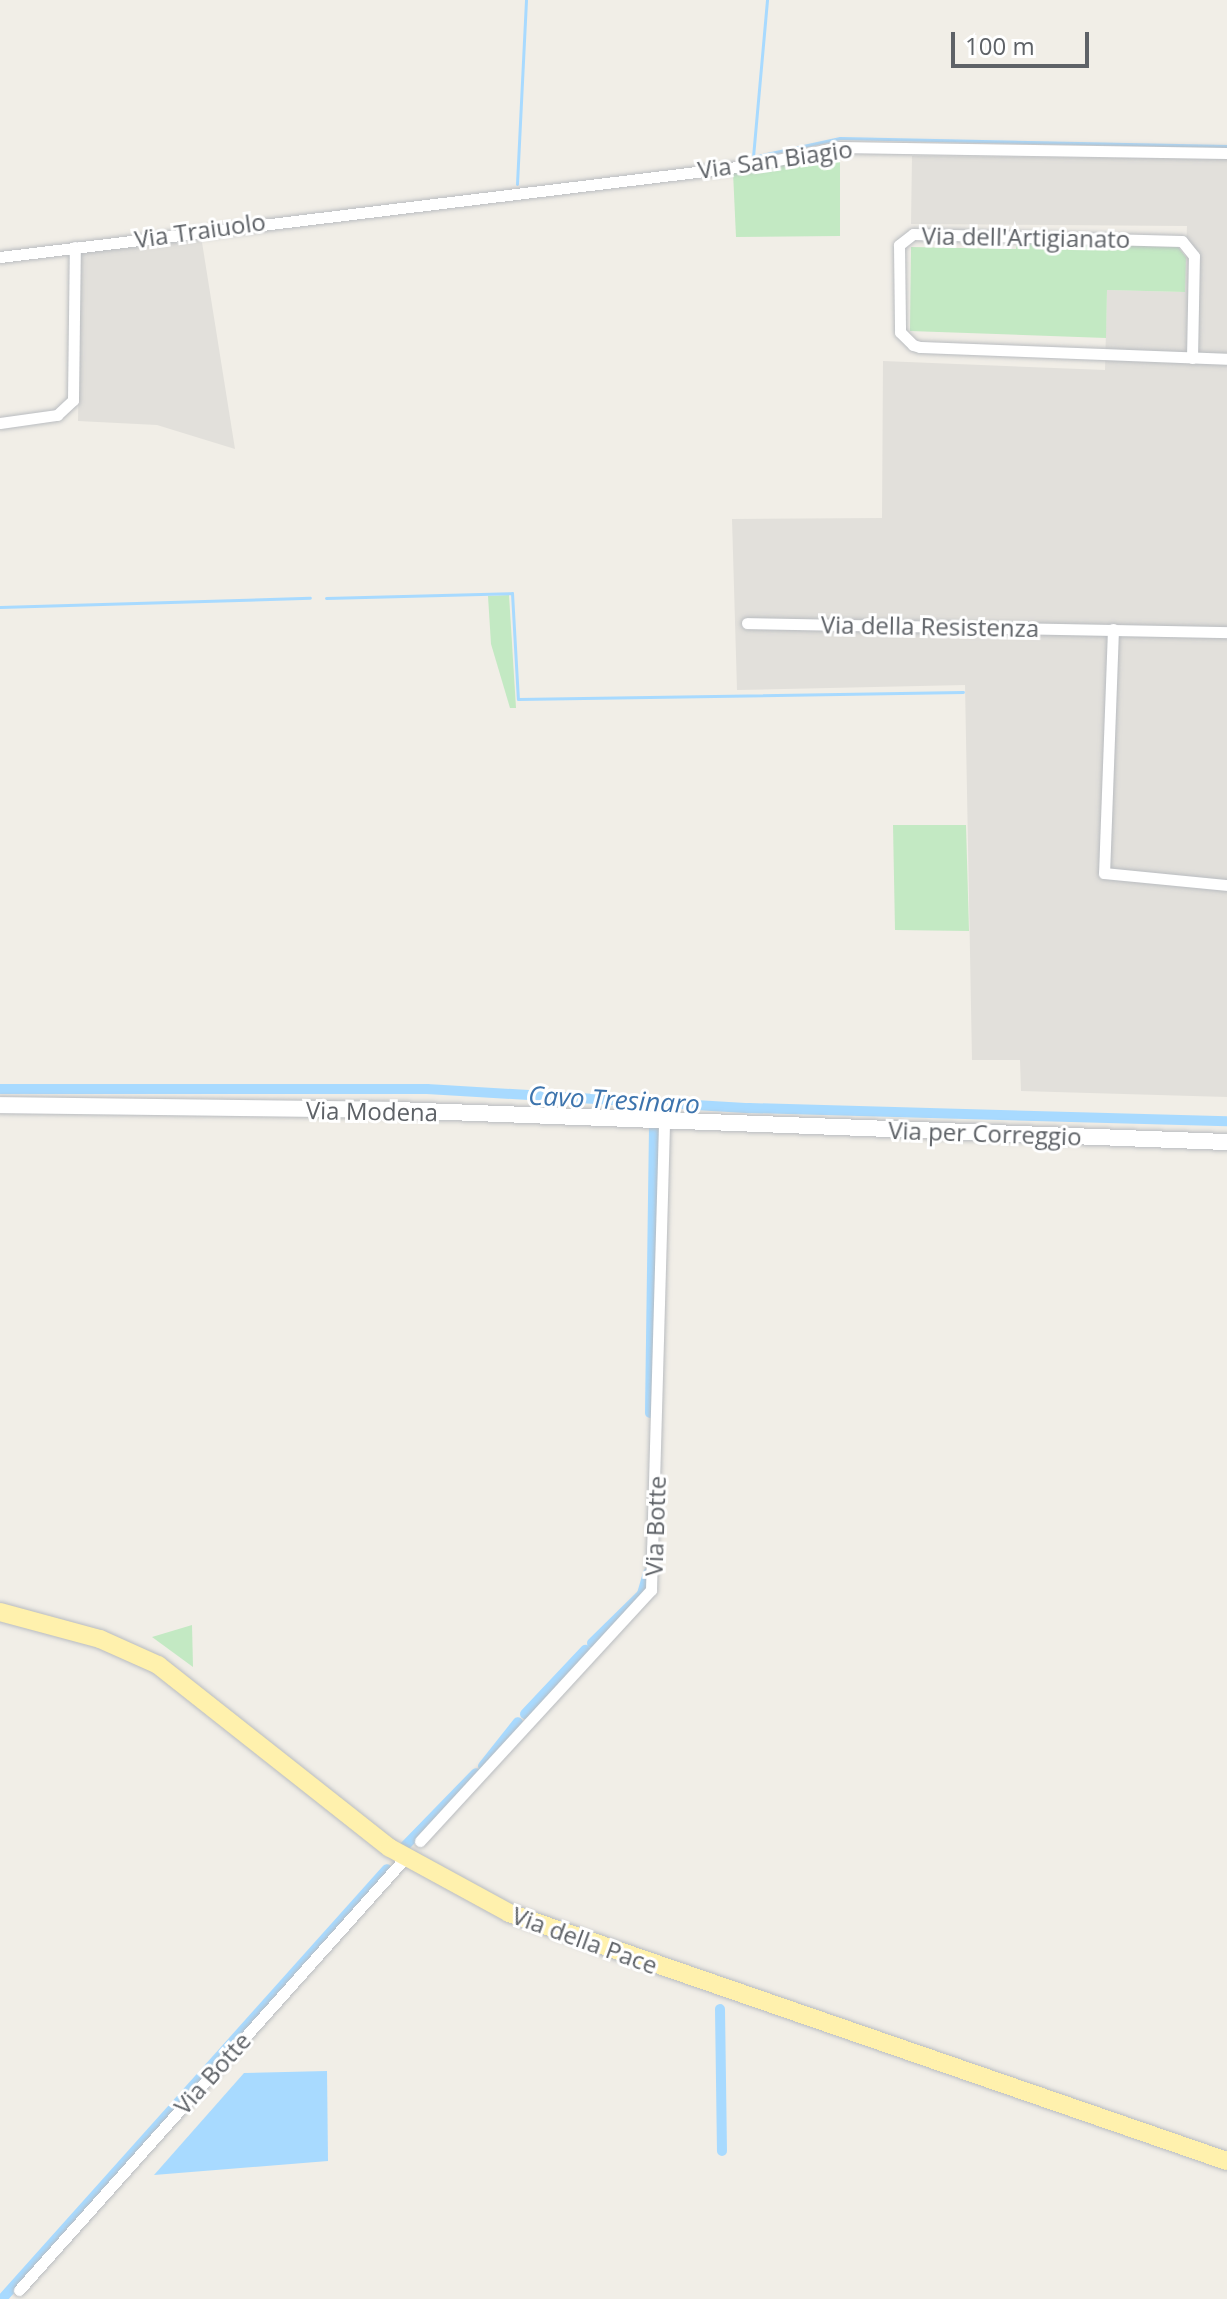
<!DOCTYPE html>
<html>
<head>
<meta charset="utf-8">
<style>
  body { margin:0 }
  #map { position:relative; width:1227px; height:2299px; overflow:hidden; background:#f1eee7; font-family:"Open Sans",sans-serif }
  div>[style] { position:absolute }
  [style*='--x'] { left:calc(var(--x)*1px); top:calc(var(--y)*1px); width:calc(var(--w)*1px); rotate:calc(var(--a)*1deg) }
  .industrial>* { inset:0; background:#e2e0db }
  .green>* { inset:0; background:#c3e9c3 }
  .water>* { inset:0; background:#a8daff }
  .stream>* { height:3px; margin:-1.5px; padding:0 1.5px; transform-origin:1.5px; border-radius:1.5px; background:#a8daff }
  .canal>* { height:10px; margin:-5px; padding:0 5px; transform-origin:5px; border-radius:5px; background:#a8daff }
  .roads { filter:drop-shadow(0 0 2px #b9bcc0) drop-shadow(0 0 2px #b9bcc0) }
  .street>* { height:11px; margin:-5.5px; padding:0 5.5px; transform-origin:5.5px; border-radius:5.5px; background:#fff }
  .secondary>* { height:16px; margin:-8px; padding:0 8px; transform-origin:8px; border-radius:8px; background:#fff }
  .primary>* { height:18px; margin:-9px; padding:0 9px; transform-origin:9px; border-radius:9px; background:#fff1ad }
  span { translate:-50% -50%; white-space:nowrap; text-align:center; line-height:1.15; -webkit-text-stroke:6px #fff; paint-order:stroke }
  .street-label { font-size:24px; color:#5e6267 }
  .water-label { font-size:26px; color:#3d74ad; font-style:italic }
  .scale { position:absolute; left:951px; top:32px; width:138px; height:36px; box-sizing:border-box; border:4px solid #5e6267; border-top:0; padding-left:10px; font-size:24px; line-height:28px; white-space:nowrap; color:#5e6267; -webkit-text-stroke:6px #fff; paint-order:stroke }
</style>
</head>
<body>
<div id="map">
  <div class="industrial">
    <div style="clip-path:polygon(912px 156px,1227px 159px,1227px 1097px,1021px 1091px,1020px 1060px,972px 1060px,965px 685px,737px 690px,732px 519px,882px 518px,883px 361px,1105px 370px,1107px 290px,1184px 292px,1187px 226px,911px 224px)"></div>
    <div style="clip-path:polygon(201px 236px,235px 449px,157px 425px,78px 421px,81px 253px)"></div>
  </div>
  <div class="green">
    <div style="clip-path:polygon(840px 151px,840px 236px,736px 237px,733px 172px)"></div>
    <div style="clip-path:polygon(1017px 243px,1178px 247px,1186px 257px,1185px 292px,1107px 290px,1106px 338px,910px 331px,911px 247px,1016px 249px)"></div>
    <div style="clip-path:polygon(509px 595px,516px 708px,510px 708px,491px 644px,488px 596px)"></div>
    <div style="clip-path:polygon(893px 825px,966px 825px,969px 931px,895px 930px)"></div>
    <div style="clip-path:polygon(192px 1625px,193px 1667px,152px 1637px)"></div>
  </div>
  <div class="water">
    <div style="clip-path:polygon(327px 2071px,328px 2161px,154px 2175px,244px 2073px)"></div>
  </div>
  <div class="stream">
    <div style="--x:767;--y:0;--w:158;--a:95.1"></div>
    <div style="--x:753;--y:157;--w:89;--a:-12.3"></div>
    <div style="--x:840;--y:138;--w:387;--a:1.2"></div>
    <div style="--x:517;--y:184;--w:184;--a:-87.2"></div>
    <div style="--x:326;--y:598;--w:186;--a:-1.5"></div>
    <div style="--x:512;--y:593;--w:106;--a:86.8"></div>
    <div style="--x:518;--y:699;--w:445;--a:-0.9"></div>
    <div style="--x:0;--y:607;--w:310;--a:-1.7"></div>
  </div>
  <div class="canal">
    <div style="--x:0;--y:1089;--w:427;--a:0"></div>
    <div style="--x:427;--y:1089;--w:323;--a:3.4"></div>
    <div style="--x:749;--y:1108;--w:478;--a:1.6"></div>
    <div style="--x:650;--y:1413;--w:286;--a:-89.2"></div>
    <div style="--x:592;--y:1643;--w:70;--a:-44.4"></div>
    <div style="--x:642;--y:1594;--w:22;--a:-74"></div>
    <div style="--x:525;--y:1714;--w:88;--a:-46.8"></div>
    <div style="--x:483;--y:1766;--w:56;--a:-51.5"></div>
    <div style="--x:404;--y:1847;--w:103;--a:-45.8"></div>
    <div style="--x:720;--y:2009;--w:142;--a:89.2"></div>
    <div style="--x:2;--y:2299;--w:577;--a:-48.16"></div>
  </div>
  <div class="roads">
    <div class="street">
      <div style="--x:0;--y:257;--w:760;--a:-6.96"></div>
      <div style="--x:754;--y:165;--w:87;--a:-12"></div>
      <div style="--x:839;--y:147;--w:388;--a:0.9"></div>
      <div style="--x:1192;--y:358;--w:102;--a:-88.9"></div>
      <div style="--x:1194;--y:256;--w:19;--a:-129"></div>
      <div style="--x:1182;--y:241;--w:269;--a:-178.5"></div>
      <div style="--x:913;--y:234;--w:18;--a:142"></div>
      <div style="--x:899;--y:245;--w:87;--a:89.3"></div>
      <div style="--x:900;--y:332;--w:18;--a:45"></div>
      <div style="--x:913;--y:345;--w:7;--a:16"></div>
      <div style="--x:920;--y:347;--w:307;--a:2.2"></div>
      <div style="--x:0;--y:423;--w:58;--a:-8"></div>
      <div style="--x:57;--y:415;--w:22;--a:-43"></div>
      <div style="--x:73;--y:400;--w:153;--a:-89.3"></div>
      <div style="--x:747;--y:623;--w:480;--a:1.1"></div>
      <div style="--x:1113;--y:629;--w:244;--a:92.1"></div>
      <div style="--x:1104;--y:873;--w:124;--a:5.6"></div>
      <div style="--x:420;--y:1841;--w:341;--a:-47.4"></div>
      <div style="--x:651;--y:1590;--w:469;--a:-88.4"></div>
      <div style="--x:19;--y:2290;--w:579;--a:-48.22"></div>
    </div>
    <div class="secondary">
      <div style="--x:0;--y:1105;--w:397;--a:0.7"></div>
      <div style="--x:397;--y:1110;--w:831;--a:2.21"></div>
    </div>
    <div class="primary">
      <div style="--x:0;--y:1612;--w:104;--a:15.1"></div>
      <div style="--x:100;--y:1639;--w:64;--a:24.1"></div>
      <div style="--x:158;--y:1665;--w:295;--a:38.3"></div>
      <div style="--x:390;--y:1848;--w:136;--a:28.6"></div>
      <div style="--x:509;--y:1913;--w:760;--a:19.06"></div>
    </div>
  </div>
  <div class="street-label">
    <span style="left:775px;top:159px;rotate:-8deg">Via San Biagio</span>
    <span style="left:200px;top:230px;rotate:-8deg">Via Traiuolo</span>
    <span style="left:1026px;top:237px;rotate:1deg">Via dell'Artigianato</span>
    <span style="left:930px;top:626px;rotate:1deg">Via della Resistenza</span>
    <span style="left:372px;top:1111px;rotate:1deg">Via Modena</span>
    <span style="left:985px;top:1133px;rotate:2deg">Via per Correggio</span>
    <span style="left:655px;top:1526px;rotate:-88deg">Via Botte</span>
    <span style="left:585px;top:1940px;rotate:20deg">Via della Pace</span>
    <span style="left:212px;top:2073px;rotate:-48deg">Via Botte</span>
  </div>
  <div class="water-label">
    <span style="left:614px;top:1100px;rotate:3deg">Cavo Tresinaro</span>
  </div>
  <div class="scale">100 m</div>
</div>
</body>
</html>
